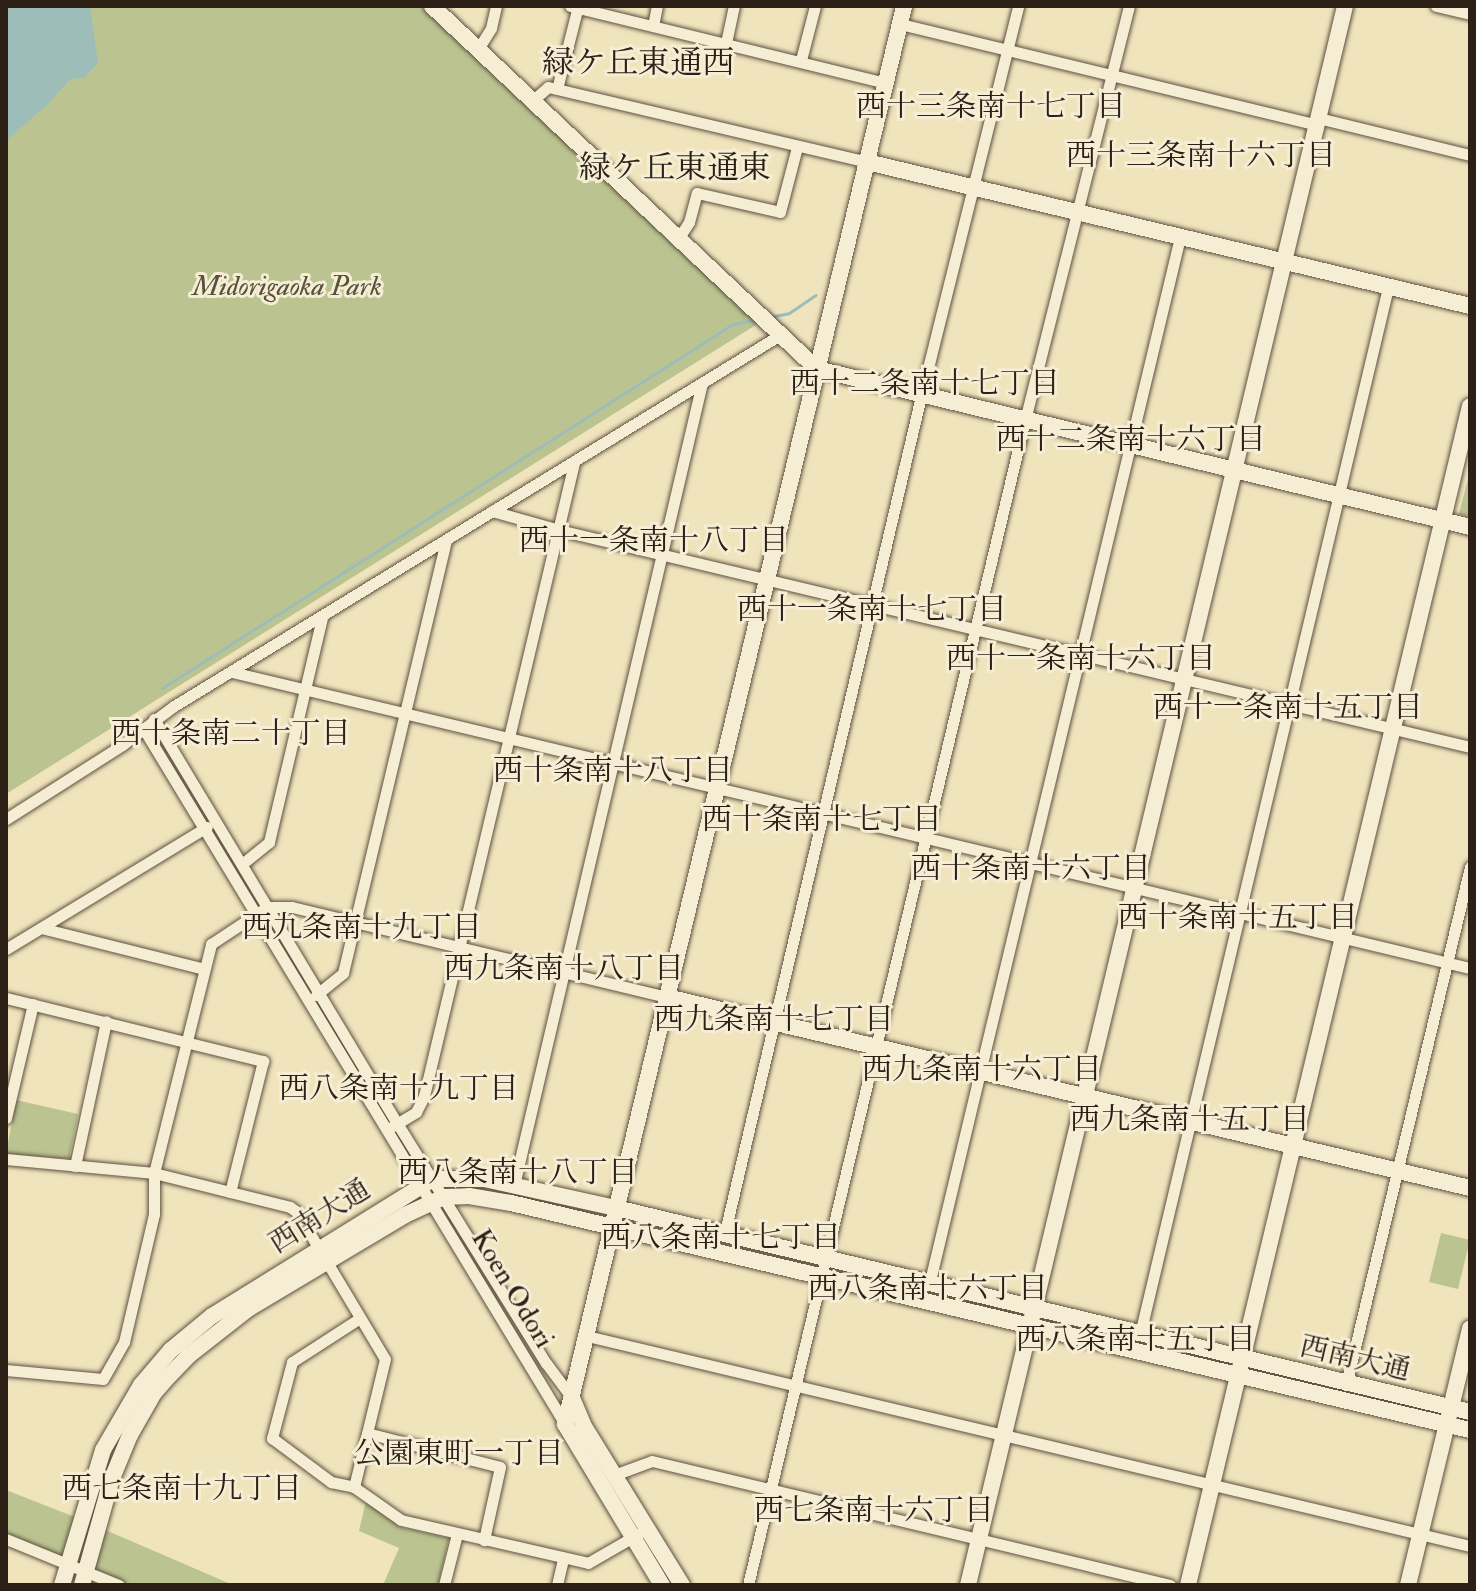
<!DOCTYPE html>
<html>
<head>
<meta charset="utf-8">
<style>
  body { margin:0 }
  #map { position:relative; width:1476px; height:1591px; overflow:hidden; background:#f0e4bd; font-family:"IM FELL Double Pica","Noto Serif JP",serif }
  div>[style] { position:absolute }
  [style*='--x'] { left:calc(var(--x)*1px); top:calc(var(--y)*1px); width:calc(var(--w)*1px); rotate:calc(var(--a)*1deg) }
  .green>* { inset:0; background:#bbc490 }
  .water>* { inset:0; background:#9dbdb9 }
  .stream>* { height:3px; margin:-1.5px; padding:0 1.5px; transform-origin:1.5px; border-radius:1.5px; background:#9dbdb9 }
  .roads { filter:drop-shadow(0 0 2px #5d5140) drop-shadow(0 0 2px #5d5140) }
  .street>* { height:11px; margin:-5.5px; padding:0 5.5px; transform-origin:5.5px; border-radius:5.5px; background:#f5edd4 }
  .secondary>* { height:16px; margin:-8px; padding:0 8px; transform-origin:8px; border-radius:8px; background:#f5edd4 }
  span { translate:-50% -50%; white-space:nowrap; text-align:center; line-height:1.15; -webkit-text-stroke:6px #f5edd4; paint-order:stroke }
  .park-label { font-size:28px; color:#57513b; font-style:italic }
  .street-label { font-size:28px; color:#2c2017 }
  .neighbourhood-label { font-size:30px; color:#2c2017 }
  .quarter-label { font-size:32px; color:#2c2017 }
  .frame { position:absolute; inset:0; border:8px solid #2c2017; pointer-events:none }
</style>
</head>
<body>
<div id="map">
  <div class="green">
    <div style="clip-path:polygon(6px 6px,425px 6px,759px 323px,6px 794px)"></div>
    <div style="clip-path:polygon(1470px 471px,1470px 517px,1459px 514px)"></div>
    <div style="clip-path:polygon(16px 1100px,78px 1114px,69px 1159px,6px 1154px)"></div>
    <div style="clip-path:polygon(1441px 1233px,1470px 1240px,1458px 1289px,1429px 1282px)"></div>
    <div style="clip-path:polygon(6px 1490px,80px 1519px,233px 1585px,119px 1585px,6px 1539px)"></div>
    <div style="clip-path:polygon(366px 1501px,403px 1528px,449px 1538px,438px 1585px,383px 1585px,399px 1548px,359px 1531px)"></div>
  </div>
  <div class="water">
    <div style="clip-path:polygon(6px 6px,90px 6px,98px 63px,84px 78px,70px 79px,49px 103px,8px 139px)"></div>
  </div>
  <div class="stream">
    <div style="--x:769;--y:317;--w:20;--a:-11"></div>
    <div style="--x:789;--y:313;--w:32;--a:-34"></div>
    <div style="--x:162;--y:688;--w:677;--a:-32.52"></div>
    <div style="--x:733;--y:324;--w:21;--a:-11"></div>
  </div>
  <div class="roads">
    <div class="street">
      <div style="--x:570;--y:6;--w:325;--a:13.7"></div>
      <div style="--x:1436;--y:6;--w:35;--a:13"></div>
      <div style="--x:900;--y:24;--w:428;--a:13.6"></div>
      <div style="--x:653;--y:26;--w:20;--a:-79"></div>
      <div style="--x:726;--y:43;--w:38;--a:-78"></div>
      <div style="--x:478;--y:49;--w:25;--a:-58"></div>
      <div style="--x:491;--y:28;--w:23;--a:-77"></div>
      <div style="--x:801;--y:60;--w:56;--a:-75.5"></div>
      <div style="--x:557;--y:89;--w:86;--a:-75.8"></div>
      <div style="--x:532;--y:101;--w:21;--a:-41"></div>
      <div style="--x:548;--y:87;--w:328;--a:13.2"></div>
      <div style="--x:1318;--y:118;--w:156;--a:13.7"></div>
      <div style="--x:678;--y:239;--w:20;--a:-57"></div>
      <div style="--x:689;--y:222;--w:30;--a:-75"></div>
      <div style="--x:697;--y:193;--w:85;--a:12.9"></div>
      <div style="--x:780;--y:212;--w:67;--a:-75.3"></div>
      <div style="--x:492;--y:511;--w:70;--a:15.8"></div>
      <div style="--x:559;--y:530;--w:936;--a:13.4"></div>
      <div style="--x:232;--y:672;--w:1273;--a:13.45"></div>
      <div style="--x:154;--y:719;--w:471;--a:59"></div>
      <div style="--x:397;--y:1123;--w:282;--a:58.2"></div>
      <div style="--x:546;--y:1363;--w:44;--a:53.4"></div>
      <div style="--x:143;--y:728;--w:814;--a:58.77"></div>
      <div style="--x:6;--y:819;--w:138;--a:-32.5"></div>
      <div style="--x:122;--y:745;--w:65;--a:-36.9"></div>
      <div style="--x:174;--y:706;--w:711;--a:-31.48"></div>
      <div style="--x:242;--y:864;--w:35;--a:-39"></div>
      <div style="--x:269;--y:842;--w:231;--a:-76.7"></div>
      <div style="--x:41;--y:928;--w:168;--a:14.1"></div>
      <div style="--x:6;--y:949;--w:235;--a:-31.3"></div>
      <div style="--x:316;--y:995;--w:35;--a:-39"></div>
      <div style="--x:343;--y:973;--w:444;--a:-76.6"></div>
      <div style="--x:6;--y:998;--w:265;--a:13.8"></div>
      <div style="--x:263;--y:1061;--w:135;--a:104.1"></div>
      <div style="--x:6;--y:1118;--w:117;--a:-76.7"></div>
      <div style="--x:393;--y:1126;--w:27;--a:-31"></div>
      <div style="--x:416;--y:1112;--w:18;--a:-63"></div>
      <div style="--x:424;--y:1096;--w:651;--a:-76.67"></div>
      <div style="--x:6;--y:1159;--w:149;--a:5.4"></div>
      <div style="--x:154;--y:1173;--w:140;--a:14"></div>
      <div style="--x:290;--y:1207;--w:9;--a:36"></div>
      <div style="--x:297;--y:1212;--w:171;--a:59.1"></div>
      <div style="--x:385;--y:1359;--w:132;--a:103.6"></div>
      <div style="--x:75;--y:1166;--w:148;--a:-77.9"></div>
      <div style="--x:514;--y:1185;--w:824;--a:-76.81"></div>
      <div style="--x:724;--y:1236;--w:863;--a:-76.8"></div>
      <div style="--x:921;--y:396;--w:402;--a:-76"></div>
      <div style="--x:929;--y:1285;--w:1078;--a:-76.53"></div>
      <div style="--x:360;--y:1318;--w:81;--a:147.1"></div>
      <div style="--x:292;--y:1362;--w:79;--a:104.7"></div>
      <div style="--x:272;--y:1438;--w:74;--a:36.7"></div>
      <div style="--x:331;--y:1482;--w:24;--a:12"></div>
      <div style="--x:354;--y:1487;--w:57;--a:35.1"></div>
      <div style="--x:401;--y:1520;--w:192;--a:12.9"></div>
      <div style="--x:588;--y:1563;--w:58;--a:-30.1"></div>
      <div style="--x:1140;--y:1334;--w:1076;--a:-76.67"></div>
      <div style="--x:587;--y:1336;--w:908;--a:13.38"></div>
      <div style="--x:6;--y:1370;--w:97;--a:5.3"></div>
      <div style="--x:103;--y:1379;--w:43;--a:-60.4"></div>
      <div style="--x:124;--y:1342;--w:131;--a:-76.8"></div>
      <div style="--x:154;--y:1214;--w:41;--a:-90"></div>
      <div style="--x:154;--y:1173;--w:236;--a:-76"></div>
      <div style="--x:211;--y:944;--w:67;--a:-33.5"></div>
      <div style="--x:267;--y:907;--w:25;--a:0"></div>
      <div style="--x:292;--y:907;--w:386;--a:13.5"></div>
      <div style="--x:1346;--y:1385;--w:533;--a:-76.54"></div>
      <div style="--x:367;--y:1433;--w:137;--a:14.3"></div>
      <div style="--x:500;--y:1467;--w:75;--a:102.4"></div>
      <div style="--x:614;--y:1475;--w:40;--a:-20.2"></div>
      <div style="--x:652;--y:1461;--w:533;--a:13.46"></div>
      <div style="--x:6;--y:1539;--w:122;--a:22.2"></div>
      <div style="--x:444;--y:1585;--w:53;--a:-75.7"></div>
      <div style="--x:557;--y:1585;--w:28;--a:-77"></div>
      <div style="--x:748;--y:1585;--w:1197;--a:-76.63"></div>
      <div style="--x:1025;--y:420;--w:427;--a:-75.9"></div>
    </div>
    <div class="secondary">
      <div style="--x:432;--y:6;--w:529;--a:43.32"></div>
      <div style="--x:817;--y:369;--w:672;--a:13.6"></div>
      <div style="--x:867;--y:162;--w:620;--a:13.43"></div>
      <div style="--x:667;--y:997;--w:825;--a:13.38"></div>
      <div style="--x:572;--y:1398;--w:33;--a:67"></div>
      <div style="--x:585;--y:1428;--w:185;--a:58.3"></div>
      <div style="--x:62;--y:1585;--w:141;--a:-73.1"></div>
      <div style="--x:103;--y:1450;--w:75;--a:-59.7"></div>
      <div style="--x:141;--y:1385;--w:46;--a:-49.4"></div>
      <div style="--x:171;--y:1350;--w:53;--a:-39.7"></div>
      <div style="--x:212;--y:1316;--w:260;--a:-31.8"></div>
      <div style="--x:433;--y:1179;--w:51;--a:0"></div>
      <div style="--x:484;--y:1179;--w:135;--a:12.4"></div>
      <div style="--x:616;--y:1208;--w:878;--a:13.43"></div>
      <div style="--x:82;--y:1585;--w:108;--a:-74.4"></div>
      <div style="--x:111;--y:1481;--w:50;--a:-67.6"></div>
      <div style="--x:130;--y:1435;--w:48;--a:-60.3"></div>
      <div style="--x:154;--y:1393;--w:23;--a:-49"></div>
      <div style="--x:169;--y:1376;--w:28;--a:-46"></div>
      <div style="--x:188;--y:1356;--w:76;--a:-38.1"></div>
      <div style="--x:248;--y:1309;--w:183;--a:-30.9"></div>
      <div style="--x:405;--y:1215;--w:43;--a:-24.8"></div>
      <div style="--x:444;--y:1197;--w:25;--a:-2"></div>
      <div style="--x:469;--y:1196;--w:43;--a:9.5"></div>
      <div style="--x:511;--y:1203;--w:985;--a:13.32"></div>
      <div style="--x:662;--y:1585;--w:188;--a:-121.1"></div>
      <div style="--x:565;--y:1424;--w:1458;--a:-76.55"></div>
      <div style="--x:968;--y:1585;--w:1623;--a:-76.57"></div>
      <div style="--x:1188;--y:1585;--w:1212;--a:-76.55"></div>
      <div style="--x:1408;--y:1585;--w:264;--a:-76.4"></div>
    </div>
  </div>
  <div class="park-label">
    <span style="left:287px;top:287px">Midorigaoka Park</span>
  </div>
  <div class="street-label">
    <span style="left:320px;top:1217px;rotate:-32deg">西南大通</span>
    <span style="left:512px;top:1289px;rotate:59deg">Koen Odori</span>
    <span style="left:1355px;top:1359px;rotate:13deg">西南大通</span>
  </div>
  <div class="neighbourhood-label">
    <span style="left:991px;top:107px">西十三条南十七丁目</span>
    <span style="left:1201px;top:156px">西十三条南十六丁目</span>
    <span style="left:925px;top:384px">西十二条南十七丁目</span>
    <span style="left:1131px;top:440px">西十二条南十六丁目</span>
    <span style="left:654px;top:541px">西十一条南十八丁目</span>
    <span style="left:872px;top:610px">西十一条南十七丁目</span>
    <span style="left:1081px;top:659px">西十一条南十六丁目</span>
    <span style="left:1288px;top:708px">西十一条南十五丁目</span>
    <span style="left:231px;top:734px">西十条南二十丁目</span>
    <span style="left:613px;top:771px">西十条南十八丁目</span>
    <span style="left:822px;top:820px">西十条南十七丁目</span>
    <span style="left:1031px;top:869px">西十条南十六丁目</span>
    <span style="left:1238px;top:918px">西十条南十五丁目</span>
    <span style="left:362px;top:928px">西九条南十九丁目</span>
    <span style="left:564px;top:969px">西九条南十八丁目</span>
    <span style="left:774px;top:1020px">西九条南十七丁目</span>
    <span style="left:982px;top:1070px">西九条南十六丁目</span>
    <span style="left:399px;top:1089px">西八条南十九丁目</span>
    <span style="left:1190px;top:1120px">西九条南十五丁目</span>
    <span style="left:518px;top:1173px">西八条南十八丁目</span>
    <span style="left:721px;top:1238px">西八条南十七丁目</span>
    <span style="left:928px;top:1289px">西八条南十六丁目</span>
    <span style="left:1136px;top:1340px">西八条南十五丁目</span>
    <span style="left:459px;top:1454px">公園東町一丁目</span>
    <span style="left:182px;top:1489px">西七条南十九丁目</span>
    <span style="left:874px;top:1511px">西七条南十六丁目</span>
  </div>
  <div class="quarter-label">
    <span style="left:638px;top:63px">緑ケ丘東通西</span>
    <span style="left:675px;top:168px">緑ケ丘東通東</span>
  </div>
  <div class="frame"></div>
</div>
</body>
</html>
